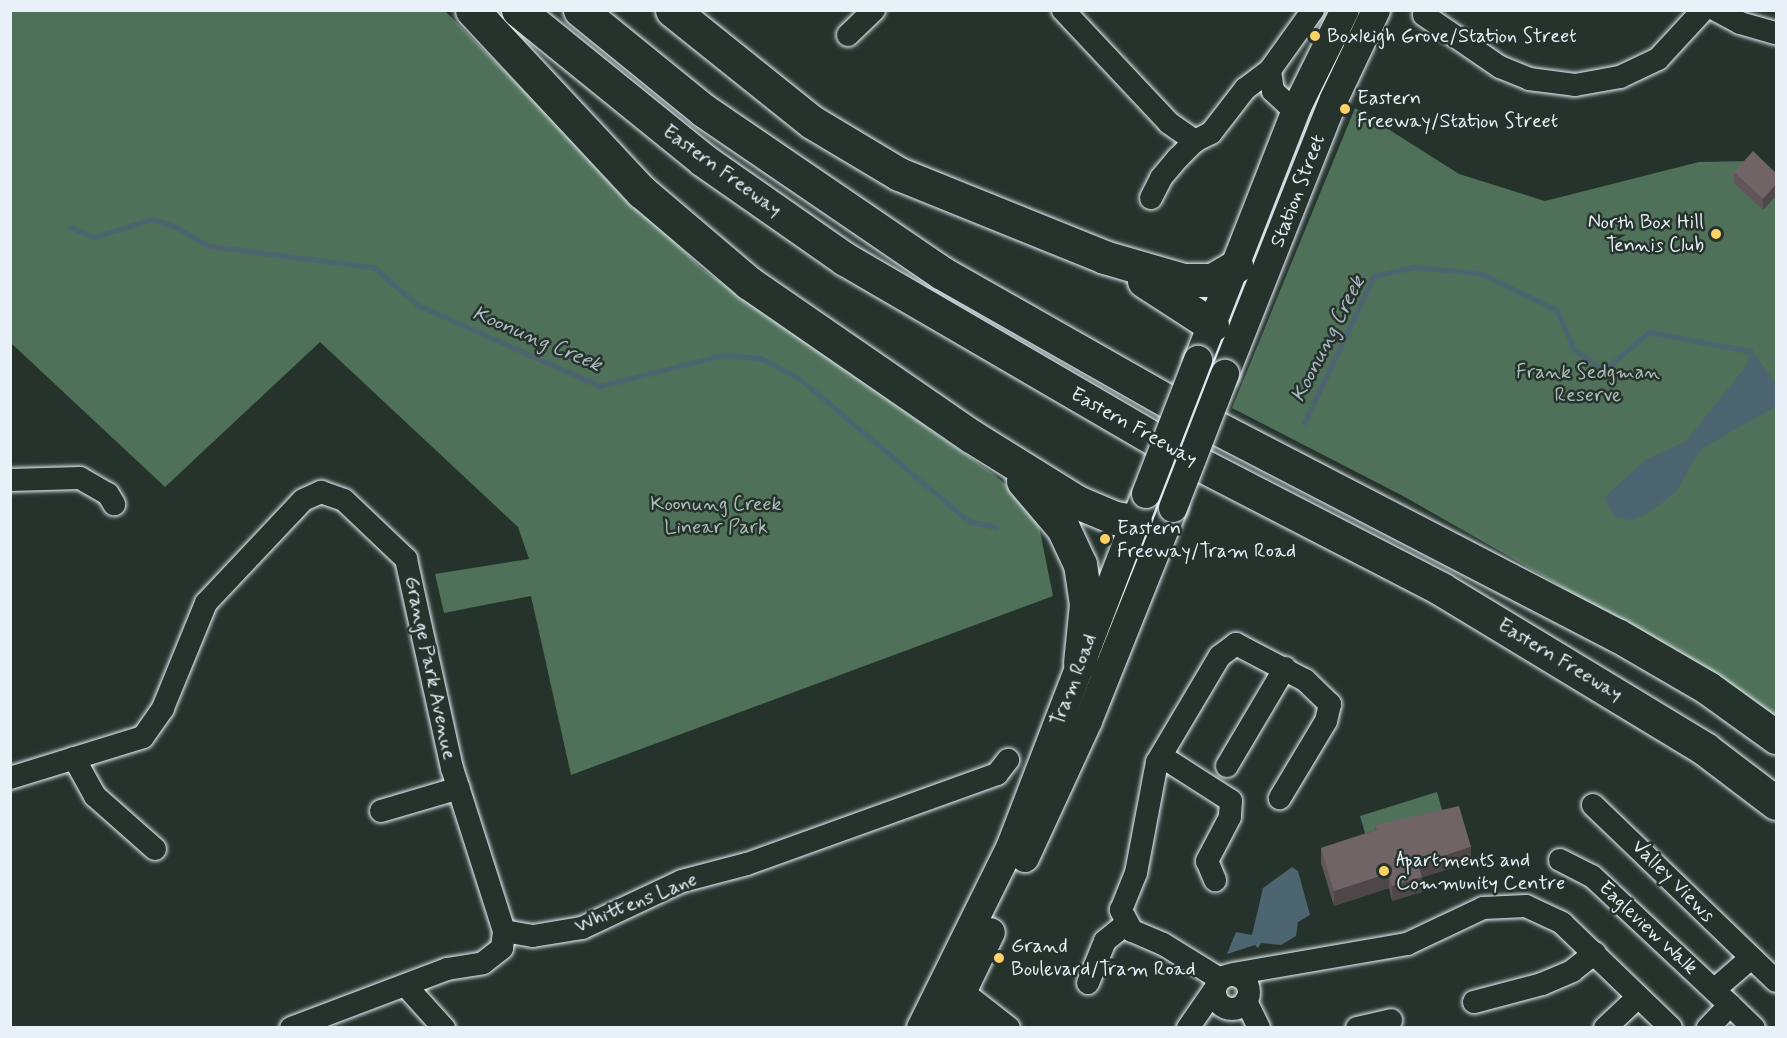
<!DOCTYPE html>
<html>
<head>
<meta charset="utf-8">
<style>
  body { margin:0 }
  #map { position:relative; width:1787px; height:1038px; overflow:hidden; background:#26332d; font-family:Mynerve,sans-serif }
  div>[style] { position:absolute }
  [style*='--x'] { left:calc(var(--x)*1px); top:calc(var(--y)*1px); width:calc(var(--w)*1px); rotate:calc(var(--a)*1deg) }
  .green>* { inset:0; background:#4f7059 }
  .water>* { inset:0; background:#4c6570 }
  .stream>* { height:4.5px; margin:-2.25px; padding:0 2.25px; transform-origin:2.25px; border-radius:2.25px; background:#4c6570 }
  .roads { filter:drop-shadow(0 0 2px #e8f1f8) drop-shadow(0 0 2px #e8f1f8) }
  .minor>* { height:22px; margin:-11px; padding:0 11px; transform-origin:11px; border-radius:11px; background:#26332d }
  .minor>.ring { margin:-11px; padding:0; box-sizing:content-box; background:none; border:22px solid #26332d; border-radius:50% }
  .major>* { height:28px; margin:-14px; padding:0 14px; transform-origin:14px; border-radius:14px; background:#26332d }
  .highway>* { height:33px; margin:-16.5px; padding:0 16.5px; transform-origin:16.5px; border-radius:16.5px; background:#26332d }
  .bridges { filter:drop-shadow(0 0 2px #e8f1f8) drop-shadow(0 0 2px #e8f1f8) }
  .major-bridge>* { height:28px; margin:-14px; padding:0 14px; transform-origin:14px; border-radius:14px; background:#26332d }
  .wall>* { inset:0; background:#605659 }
  .shaded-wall>* { inset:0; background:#4e4648 }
  .building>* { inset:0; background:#706467 }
  .dots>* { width:16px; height:16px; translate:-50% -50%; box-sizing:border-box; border:3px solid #26332d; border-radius:50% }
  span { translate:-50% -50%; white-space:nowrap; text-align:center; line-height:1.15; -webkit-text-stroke:5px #26332d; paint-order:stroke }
  .poi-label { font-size:20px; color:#e8f1f8 }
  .left { translate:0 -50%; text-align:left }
  .right { translate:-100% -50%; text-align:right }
  .street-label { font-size:20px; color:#e8f1f8 }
  .park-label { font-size:20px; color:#abbdb8 }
  .water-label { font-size:21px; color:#aab9c2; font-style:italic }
  .frame { position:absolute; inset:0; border:12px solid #e8f1f8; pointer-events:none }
</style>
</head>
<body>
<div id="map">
  <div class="green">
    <div style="clip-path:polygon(10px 11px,445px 11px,702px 269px,991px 472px,1023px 499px,1039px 526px,1053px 596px,571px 775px,531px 596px,444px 613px,435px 574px,529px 559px,518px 527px,320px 342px,165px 487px,11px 343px)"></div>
    <div style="clip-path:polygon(1355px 108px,1459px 174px,1545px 201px,1699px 162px,1751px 161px,1776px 184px,1776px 742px,1702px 676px,1554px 582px,1403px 496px,1232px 408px)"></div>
    <div style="clip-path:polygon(1437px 792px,1444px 817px,1367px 840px,1360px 816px)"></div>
  </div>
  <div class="water">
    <div style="clip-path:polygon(1750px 351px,1776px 388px,1776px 406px,1701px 449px,1675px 493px,1645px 515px,1630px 520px,1614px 516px,1604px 498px,1645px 460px,1686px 441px,1747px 365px)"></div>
    <div style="clip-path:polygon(1292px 867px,1298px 871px,1310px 915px,1298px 922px,1296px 936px,1281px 945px,1261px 943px,1258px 948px,1255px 945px,1227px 954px,1236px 932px,1252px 935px,1263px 888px)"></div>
  </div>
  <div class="stream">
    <div style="--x:70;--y:227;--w:27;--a:22"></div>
    <div style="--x:95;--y:237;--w:60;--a:-17.5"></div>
    <div style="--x:152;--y:219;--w:23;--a:18"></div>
    <div style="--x:174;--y:226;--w:40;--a:29.7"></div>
    <div style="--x:209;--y:246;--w:166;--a:7.3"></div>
    <div style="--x:374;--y:267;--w:58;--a:40.8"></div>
    <div style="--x:418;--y:305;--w:199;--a:24"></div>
    <div style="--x:600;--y:386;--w:127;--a:-14.1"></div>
    <div style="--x:723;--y:355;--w:38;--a:5"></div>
    <div style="--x:761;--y:358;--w:43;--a:27.8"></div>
    <div style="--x:799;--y:378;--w:222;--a:40.1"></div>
    <div style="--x:969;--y:521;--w:28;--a:13"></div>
    <div style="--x:1304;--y:423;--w:163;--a:-64.5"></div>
    <div style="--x:1374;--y:276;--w:40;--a:-13"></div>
    <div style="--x:1413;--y:267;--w:67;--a:5.1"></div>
    <div style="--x:1480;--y:273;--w:85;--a:25.7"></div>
    <div style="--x:1557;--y:310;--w:43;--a:66.4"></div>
    <div style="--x:1574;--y:349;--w:37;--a:35"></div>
    <div style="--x:1604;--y:370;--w:59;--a:-40.2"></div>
    <div style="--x:1649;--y:332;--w:103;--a:10.7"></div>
    <div style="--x:1750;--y:351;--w:45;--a:54.9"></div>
  </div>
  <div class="roads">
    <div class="minor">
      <div style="--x:1063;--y:10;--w:155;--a:46.8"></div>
      <div style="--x:1169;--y:123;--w:32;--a:35"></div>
      <div style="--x:1716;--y:10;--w:27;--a:28"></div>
      <div style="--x:1740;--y:23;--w:37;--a:16"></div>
      <div style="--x:1424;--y:15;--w:92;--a:34.4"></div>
      <div style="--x:1500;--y:67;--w:31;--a:22"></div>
      <div style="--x:1529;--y:79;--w:46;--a:7.4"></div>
      <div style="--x:1575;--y:85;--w:46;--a:-10.1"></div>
      <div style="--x:1620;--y:77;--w:42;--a:-25.3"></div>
      <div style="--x:1658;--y:59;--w:67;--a:-47.4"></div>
      <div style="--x:848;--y:35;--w:36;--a:-44"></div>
      <div style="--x:1270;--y:70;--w:21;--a:82"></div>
      <div style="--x:1273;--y:91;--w:21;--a:43"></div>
      <div style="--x:1288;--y:105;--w:9;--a:13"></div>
      <div style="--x:1151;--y:198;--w:22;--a:-63"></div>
      <div style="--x:1161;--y:178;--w:26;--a:-50"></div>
      <div style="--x:1178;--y:158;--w:24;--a:-45"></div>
      <div style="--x:1195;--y:141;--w:18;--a:-27"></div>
      <div style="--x:1211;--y:133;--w:56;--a:-52.3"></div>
      <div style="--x:1245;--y:89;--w:31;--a:-37"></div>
      <div style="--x:1270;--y:70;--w:74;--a:-54.4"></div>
      <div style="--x:10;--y:480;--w:70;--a:-1.6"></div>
      <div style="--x:80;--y:478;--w:32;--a:30"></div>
      <div style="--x:108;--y:494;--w:12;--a:59"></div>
      <div style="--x:1161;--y:756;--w:83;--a:32.7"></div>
      <div style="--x:1231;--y:801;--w:16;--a:94"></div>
      <div style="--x:1230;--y:817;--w:50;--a:117.6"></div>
      <div style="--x:1207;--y:861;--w:21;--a:67"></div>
      <div style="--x:74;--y:758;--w:43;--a:61.1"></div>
      <div style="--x:95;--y:796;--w:80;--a:41.5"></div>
      <div style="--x:1227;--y:766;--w:114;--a:-59.4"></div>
      <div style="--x:10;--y:778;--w:139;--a:-17.1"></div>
      <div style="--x:143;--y:737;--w:35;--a:-55"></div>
      <div style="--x:163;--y:708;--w:113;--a:-67.7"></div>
      <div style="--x:206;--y:603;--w:141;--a:-46.7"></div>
      <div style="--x:303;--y:500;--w:20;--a:-24"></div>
      <div style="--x:321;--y:492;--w:24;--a:19"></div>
      <div style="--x:344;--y:500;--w:86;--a:43.6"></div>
      <div style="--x:406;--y:559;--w:214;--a:77.6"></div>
      <div style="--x:452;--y:768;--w:171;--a:72.3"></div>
      <div style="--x:1593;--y:805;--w:254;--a:43.9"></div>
      <div style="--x:381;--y:811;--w:81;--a:-16.4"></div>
      <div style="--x:1560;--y:860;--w:36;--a:27"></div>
      <div style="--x:1592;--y:876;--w:189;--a:43.1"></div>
      <div style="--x:1730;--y:1005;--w:32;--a:134"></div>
      <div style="--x:1233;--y:974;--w:177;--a:-9.8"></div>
      <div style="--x:1407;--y:944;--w:84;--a:-25.3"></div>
      <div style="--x:1483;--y:908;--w:43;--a:-2.7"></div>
      <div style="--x:1526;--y:906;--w:40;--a:25"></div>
      <div style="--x:1562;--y:923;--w:151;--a:43.9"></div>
      <div class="ring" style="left:1215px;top:975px;width:12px;height:12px"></div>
      <div style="--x:1220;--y:979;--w:67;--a:-148.4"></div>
      <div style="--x:1163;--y:944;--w:34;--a:-157"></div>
      <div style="--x:1132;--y:931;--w:24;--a:-118"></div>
      <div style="--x:1121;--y:910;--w:40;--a:-68"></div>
      <div style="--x:1136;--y:873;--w:113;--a:-79.3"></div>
      <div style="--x:1157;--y:762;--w:123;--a:-59.3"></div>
      <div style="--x:1220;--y:656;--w:20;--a:-37"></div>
      <div style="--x:1236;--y:644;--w:78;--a:27.6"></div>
      <div style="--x:1305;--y:680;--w:35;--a:44"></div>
      <div style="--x:1330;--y:704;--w:17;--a:103"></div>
      <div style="--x:1326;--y:721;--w:90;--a:120.9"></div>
      <div style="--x:1088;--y:983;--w:45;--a:-68"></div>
      <div style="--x:1105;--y:941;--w:27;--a:-39"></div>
      <div style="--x:406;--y:986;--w:57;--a:47.9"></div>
      <div style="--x:1714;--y:990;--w:49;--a:-40.9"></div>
      <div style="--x:963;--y:992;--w:58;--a:38"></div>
      <div style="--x:1246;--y:1001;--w:30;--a:64"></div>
      <div style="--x:1474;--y:1002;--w:70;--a:-14.8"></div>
      <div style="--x:1542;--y:984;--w:33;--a:-23"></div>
      <div style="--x:1572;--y:971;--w:29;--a:-38"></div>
      <div style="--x:1730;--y:1005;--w:33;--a:44"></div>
      <div style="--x:954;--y:1008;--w:34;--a:36"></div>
      <div style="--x:291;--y:1028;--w:167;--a:-20.7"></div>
      <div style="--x:447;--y:969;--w:36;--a:-9"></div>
      <div style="--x:483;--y:963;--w:24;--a:-38"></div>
      <div style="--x:502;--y:948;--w:17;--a:-83"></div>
      <div style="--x:504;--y:931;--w:29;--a:10"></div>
      <div style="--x:533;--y:936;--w:50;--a:-9.3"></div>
      <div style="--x:582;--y:928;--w:110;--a:-25.2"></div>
      <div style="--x:682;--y:881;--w:67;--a:-14.7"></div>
      <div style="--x:747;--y:864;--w:266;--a:-19.8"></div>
      <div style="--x:997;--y:774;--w:18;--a:-52"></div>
      <div style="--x:1188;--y:1028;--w:47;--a:-55.3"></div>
      <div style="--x:1357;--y:1028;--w:35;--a:-13"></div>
      <div style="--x:1605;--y:1028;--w:45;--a:-43.2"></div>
    </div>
    <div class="major">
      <div style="--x:1198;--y:360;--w:272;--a:-68.6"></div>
      <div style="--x:1297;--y:107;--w:108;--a:-63.7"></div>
      <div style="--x:1225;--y:374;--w:296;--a:-68.4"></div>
      <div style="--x:1334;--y:99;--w:98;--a:-64.7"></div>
      <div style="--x:1025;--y:858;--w:151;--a:-65.3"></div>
      <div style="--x:1088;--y:721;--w:229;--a:-68.2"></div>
      <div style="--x:921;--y:1028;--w:201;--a:-63.7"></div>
      <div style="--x:1010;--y:848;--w:371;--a:-69"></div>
      <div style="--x:945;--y:1028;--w:106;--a:-64.4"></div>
    </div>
    <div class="highway">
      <div style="--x:472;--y:10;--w:249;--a:47"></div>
      <div style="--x:642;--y:192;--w:140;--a:40.4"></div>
      <div style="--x:749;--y:283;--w:270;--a:34.6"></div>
      <div style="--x:971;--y:436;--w:125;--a:31.9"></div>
      <div style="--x:1077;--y:502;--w:41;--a:22.8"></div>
      <div style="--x:1115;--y:518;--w:20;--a:9"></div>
      <div style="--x:518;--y:10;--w:238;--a:39"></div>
      <div style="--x:703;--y:160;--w:173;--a:34.9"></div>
      <div style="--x:845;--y:259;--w:388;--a:30.2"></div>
      <div style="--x:1180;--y:454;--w:294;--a:27.3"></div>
      <div style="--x:1441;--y:589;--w:309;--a:31.2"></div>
      <div style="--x:1705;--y:749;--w:89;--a:37.3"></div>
      <div style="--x:580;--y:10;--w:159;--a:39.1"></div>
      <div style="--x:703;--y:110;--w:289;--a:34.3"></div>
      <div style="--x:942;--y:273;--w:288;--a:29.6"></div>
      <div style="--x:1192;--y:415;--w:479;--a:27.4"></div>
      <div style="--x:1617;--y:635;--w:105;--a:30.2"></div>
      <div style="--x:1708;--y:688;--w:84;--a:35.8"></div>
      <div style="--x:672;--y:10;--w:179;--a:38.7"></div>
      <div style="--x:812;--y:122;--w:101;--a:30.9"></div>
      <div style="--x:899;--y:174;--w:221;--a:22"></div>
      <div style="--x:1104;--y:257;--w:82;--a:16.2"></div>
      <div style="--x:1183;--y:280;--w:29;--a:0"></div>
      <div style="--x:1212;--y:280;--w:28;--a:-30"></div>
      <div style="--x:1144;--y:281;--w:81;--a:32.9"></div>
      <div style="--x:1023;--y:481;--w:62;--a:49.6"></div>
      <div style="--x:1063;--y:528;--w:40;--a:65"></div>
      <div style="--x:1080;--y:564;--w:40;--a:81.5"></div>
      <div style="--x:1086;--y:604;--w:59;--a:95.8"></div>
    </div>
  </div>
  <div class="bridges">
    <div class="major-bridge">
      <div style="--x:1146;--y:494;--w:144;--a:-68.8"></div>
      <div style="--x:1173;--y:508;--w:144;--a:-68.8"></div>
    </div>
  </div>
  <div class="wall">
    <div style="clip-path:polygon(1734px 172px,1776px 173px,1763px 210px,1734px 183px)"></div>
    <div style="clip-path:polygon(1375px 825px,1471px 862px,1422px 877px,1422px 892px,1392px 901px,1389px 888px,1334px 906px,1321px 863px,1321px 848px,1375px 830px)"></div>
  </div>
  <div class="shaded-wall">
    <div style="clip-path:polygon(1776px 184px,1776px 196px,1763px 210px,1763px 199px)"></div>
    <div style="clip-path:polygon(1471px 847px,1471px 862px,1421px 878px,1422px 877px,1422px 892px,1392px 901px,1392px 886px,1418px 864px)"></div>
    <div style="clip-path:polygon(1389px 873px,1389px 888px,1334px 906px,1334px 891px)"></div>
  </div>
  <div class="building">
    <div style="clip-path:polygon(1753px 151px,1776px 173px,1776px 184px,1763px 199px,1734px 172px)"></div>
    <div style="clip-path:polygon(1459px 806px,1471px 847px,1418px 864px,1422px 877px,1392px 886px,1389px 873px,1334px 891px,1321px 848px,1377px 830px,1375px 825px)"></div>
  </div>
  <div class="dots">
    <div style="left:1315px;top:36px;background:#ffd166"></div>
    <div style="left:1345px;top:109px;background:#ffd166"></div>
    <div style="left:1716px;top:234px;background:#ffd166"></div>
    <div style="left:1105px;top:539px;background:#ffd166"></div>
    <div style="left:1384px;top:871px;background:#ffd166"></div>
    <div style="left:999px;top:958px;background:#ffd166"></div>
  </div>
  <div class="poi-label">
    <span class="left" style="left:1327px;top:36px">Boxleigh Grove/Station Street</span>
    <span class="left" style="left:1357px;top:110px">Eastern<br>Freeway/Station Street</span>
    <span class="right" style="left:1704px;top:234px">North Box Hill<br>Tennis Club</span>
    <span class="left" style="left:1117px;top:540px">Eastern<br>Freeway/Tram Road</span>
    <span class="left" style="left:1396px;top:872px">Apartments and<br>Community Centre</span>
    <span class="left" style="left:1011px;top:958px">Grand<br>Boulevard/Tram Road</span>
  </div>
  <div class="street-label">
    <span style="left:722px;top:171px;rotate:36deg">Eastern Freeway</span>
    <span style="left:1298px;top:191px;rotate:-69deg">Station Street</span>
    <span style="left:1134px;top:427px;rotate:29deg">Eastern Freeway</span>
    <span style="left:1560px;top:660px;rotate:31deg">Eastern Freeway</span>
    <span style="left:430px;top:668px;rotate:78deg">Grange Park Avenue</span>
    <span style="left:1074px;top:680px;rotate:-69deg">Tram Road</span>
    <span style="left:1673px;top:881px;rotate:45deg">Valley Views</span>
    <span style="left:636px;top:903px;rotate:-22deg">Whittens Lane</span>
    <span style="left:1648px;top:928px;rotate:43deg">Eagleview Walk</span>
  </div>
  <div class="park-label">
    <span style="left:1588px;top:384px">Frank Sedgman<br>Reserve</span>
    <span style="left:716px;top:516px">Koonung Creek<br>Linear Park</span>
  </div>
  <div class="water-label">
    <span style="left:537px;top:339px;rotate:23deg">Koonung Creek</span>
    <span style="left:1328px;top:339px;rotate:-63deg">Koonung Creek</span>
  </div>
  <div class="frame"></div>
</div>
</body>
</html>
